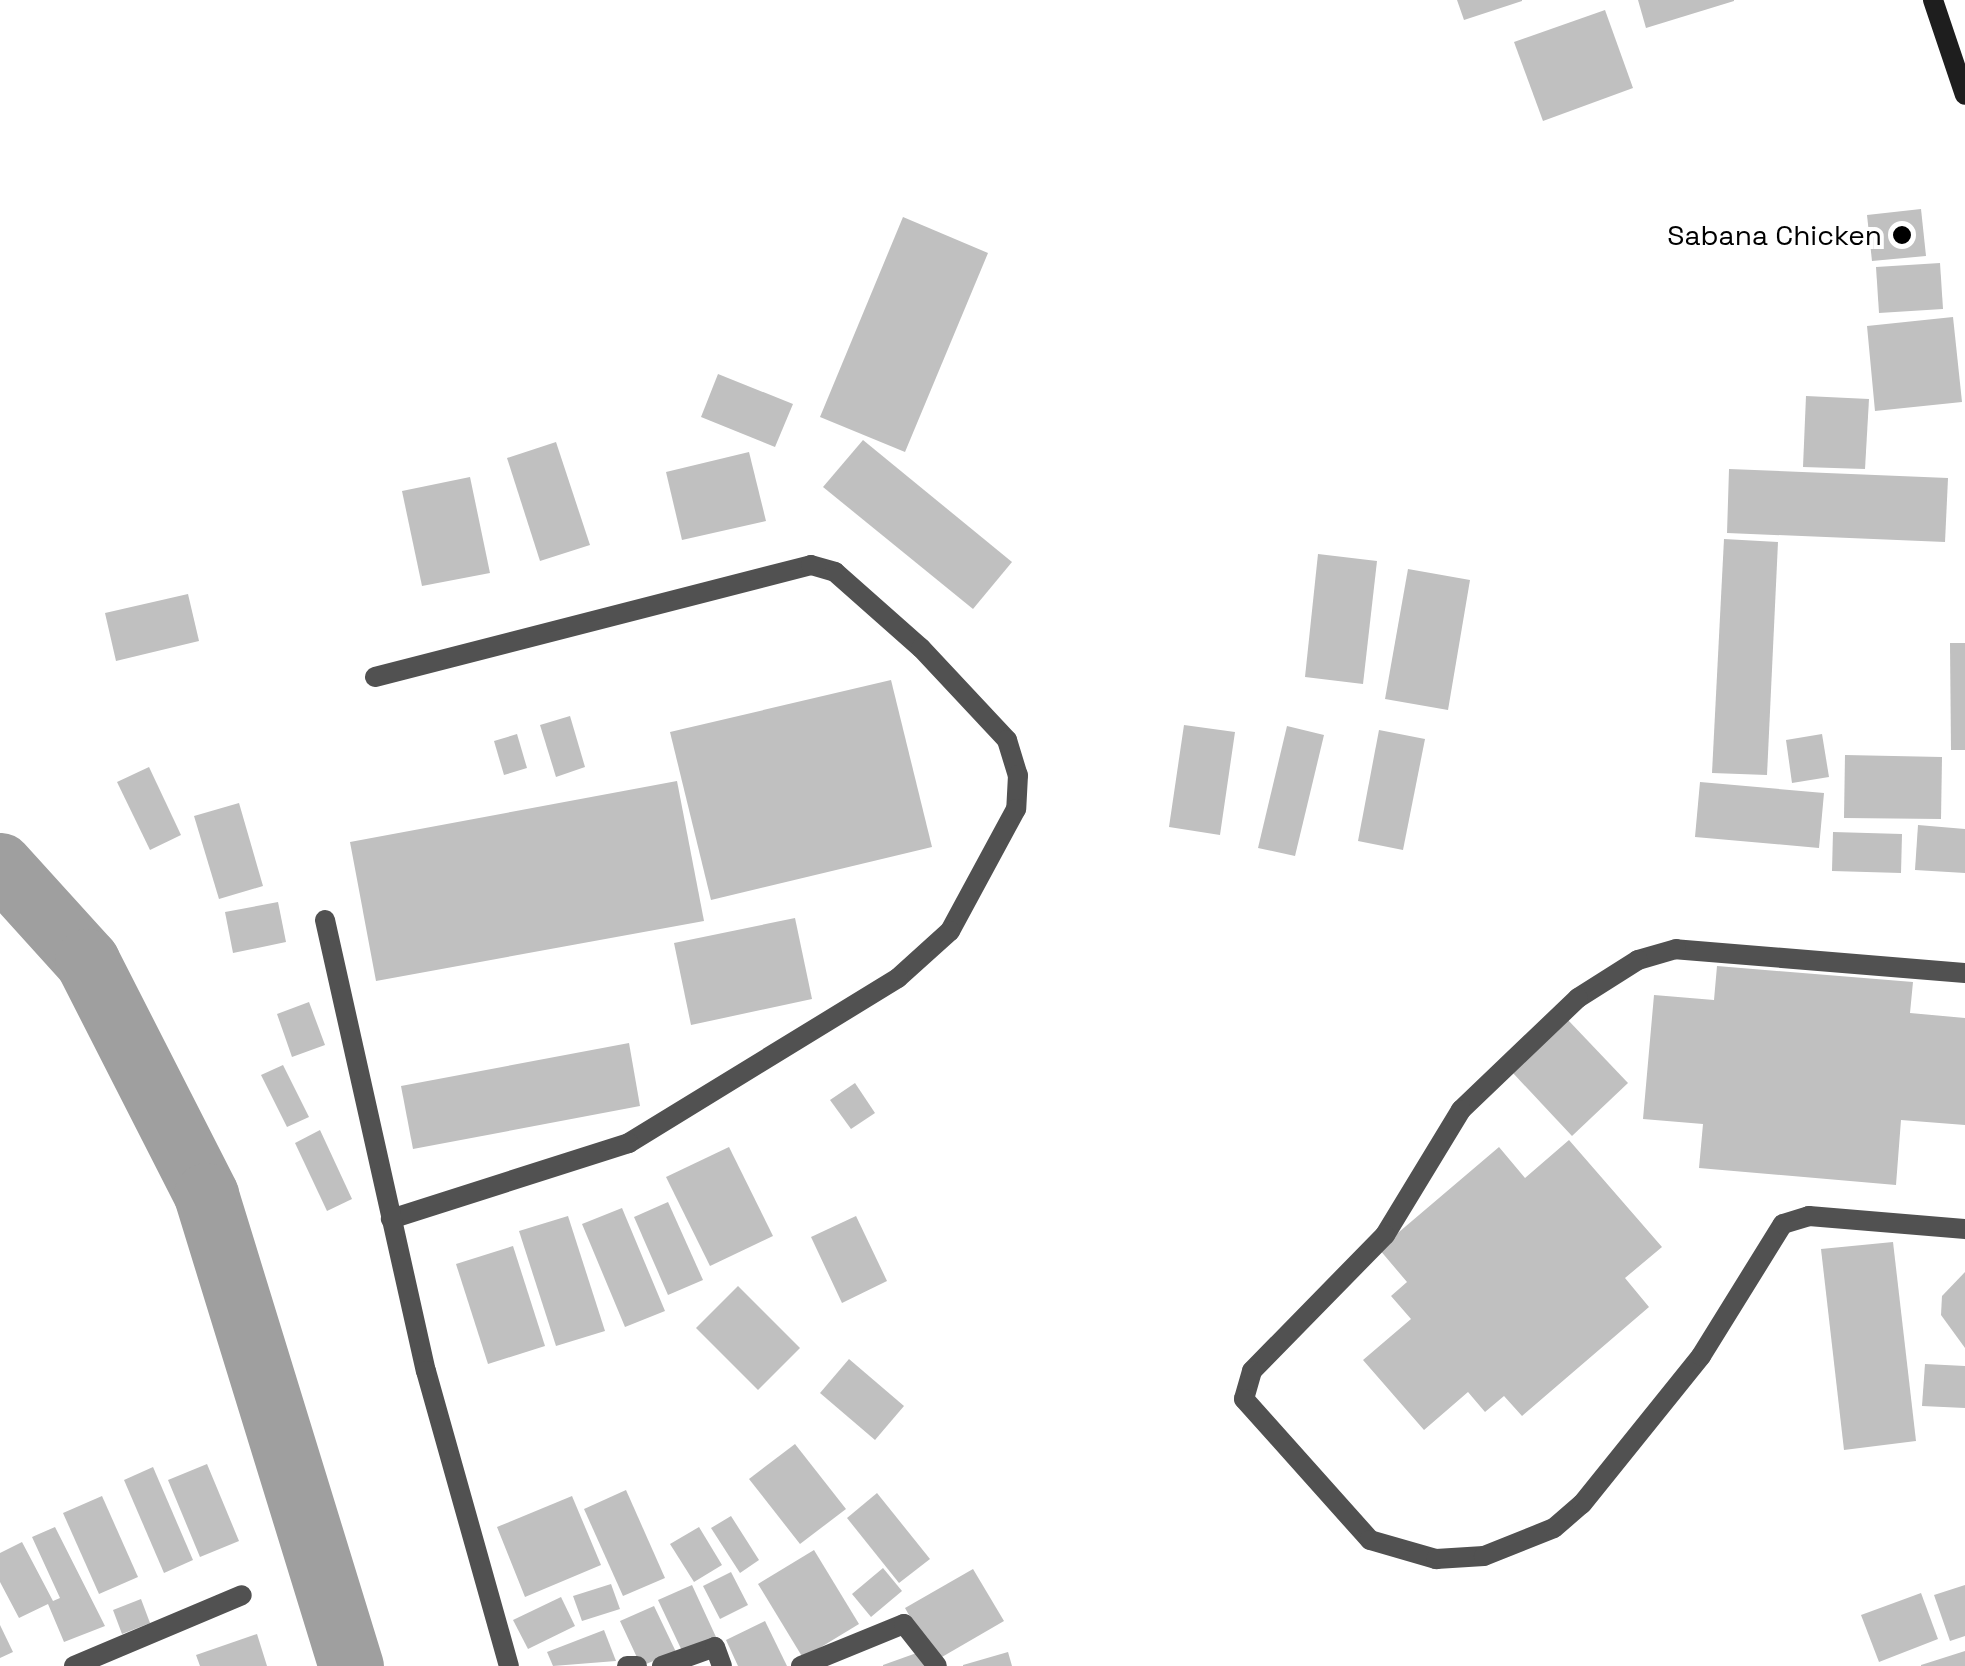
<!DOCTYPE html>
<html>
<head>
<meta charset="utf-8">
<style>
  body { margin:0 }
  #map { position:relative; width:1965px; height:1666px; overflow:hidden; background:#fff; font-family:"Space Grotesk",sans-serif }
  div>[style] { position:absolute }
  [style*='--x'] { left:calc(var(--x)*1px); top:calc(var(--y)*1px); width:calc(var(--w)*1px); rotate:calc(var(--a)*1deg) }
  .river>* { height:65px; margin:-32.5px; padding:0 32.5px; transform-origin:32.5px; border-radius:32.5px; background:#9f9f9f }
  .building>* { inset:0; background:#c0c0c0 }
  .service>* { height:20px; margin:-10px; padding:0 10px; transform-origin:10px; border-radius:10px; background:#515151 }
  .minor>* { height:20px; margin:-10px; padding:0 10px; transform-origin:10px; border-radius:10px; background:#515151 }
  .secondary>* { height:20px; margin:-10px; padding:0 10px; transform-origin:10px; border-radius:10px; background:#1e1e1e }
  .dots>* { width:28px; height:28px; translate:-50% -50%; box-sizing:border-box; border:5px solid #fff; border-radius:50% }
  span { translate:-50% -50%; white-space:nowrap; text-align:center; line-height:1.15; -webkit-text-stroke:8px #fff; paint-order:stroke }
  .poi-label { font-size:28px; color:#000 }
  .right { translate:-100% -50%; text-align:right }
</style>
</head>
<body>
<div id="map">
  <div class="river">
    <div style="--x:0;--y:865;--w:130;--a:47.8"></div>
    <div style="--x:87;--y:961;--w:263;--a:63"></div>
    <div style="--x:206;--y:1195;--w:493;--a:72.9"></div>
  </div>
  <div class="building">
    <div style="clip-path:polygon(1457px 0,1522px 0,1522px 1px,1464px 20px)"></div>
    <div style="clip-path:polygon(1638px 0,1734px 0,1734px 1px,1646px 28px)"></div>
    <div style="clip-path:polygon(1605px 10px,1633px 88px,1543px 121px,1514px 42px)"></div>
    <div style="clip-path:polygon(1921px 209px,1926px 256px,1872px 261px,1867px 215px)"></div>
    <div style="clip-path:polygon(903px 217px,988px 253px,905px 452px,820px 417px)"></div>
    <div style="clip-path:polygon(1940px 263px,1943px 309px,1879px 313px,1876px 267px)"></div>
    <div style="clip-path:polygon(1953px 317px,1962px 402px,1875px 411px,1867px 326px)"></div>
    <div style="clip-path:polygon(718px 374px,793px 404px,775px 447px,701px 417px)"></div>
    <div style="clip-path:polygon(1806px 396px,1869px 399px,1865px 469px,1803px 467px)"></div>
    <div style="clip-path:polygon(863px 440px,1012px 562px,973px 609px,823px 487px)"></div>
    <div style="clip-path:polygon(556px 442px,590px 545px,540px 561px,507px 458px)"></div>
    <div style="clip-path:polygon(749px 452px,766px 521px,682px 540px,666px 472px)"></div>
    <div style="clip-path:polygon(1729px 469px,1948px 478px,1945px 542px,1727px 533px)"></div>
    <div style="clip-path:polygon(470px 477px,490px 573px,422px 586px,402px 491px)"></div>
    <div style="clip-path:polygon(1724px 539px,1778px 542px,1767px 775px,1712px 773px)"></div>
    <div style="clip-path:polygon(1318px 554px,1377px 561px,1363px 684px,1305px 677px)"></div>
    <div style="clip-path:polygon(1408px 569px,1470px 580px,1448px 710px,1385px 699px)"></div>
    <div style="clip-path:polygon(188px 594px,199px 641px,116px 661px,105px 613px)"></div>
    <div style="clip-path:polygon(1950px 643px,1965px 643px,1965px 750px,1951px 750px)"></div>
    <div style="clip-path:polygon(891px 680px,932px 847px,711px 900px,670px 732px)"></div>
    <div style="clip-path:polygon(570px 716px,585px 767px,556px 777px,540px 725px)"></div>
    <div style="clip-path:polygon(1184px 725px,1235px 732px,1220px 835px,1169px 827px)"></div>
    <div style="clip-path:polygon(1287px 726px,1324px 735px,1295px 856px,1258px 848px)"></div>
    <div style="clip-path:polygon(1379px 730px,1425px 739px,1403px 850px,1358px 841px)"></div>
    <div style="clip-path:polygon(517px 734px,527px 768px,504px 775px,494px 741px)"></div>
    <div style="clip-path:polygon(1822px 734px,1829px 777px,1792px 783px,1786px 740px)"></div>
    <div style="clip-path:polygon(1845px 755px,1942px 757px,1941px 819px,1844px 818px)"></div>
    <div style="clip-path:polygon(149px 767px,181px 835px,150px 850px,117px 782px)"></div>
    <div style="clip-path:polygon(677px 781px,704px 921px,376px 981px,350px 842px)"></div>
    <div style="clip-path:polygon(1700px 782px,1824px 793px,1819px 848px,1695px 837px)"></div>
    <div style="clip-path:polygon(239px 803px,263px 886px,219px 899px,194px 816px)"></div>
    <div style="clip-path:polygon(1918px 825px,1965px 829px,1965px 873px,1915px 870px)"></div>
    <div style="clip-path:polygon(1833px 832px,1902px 834px,1901px 873px,1832px 871px)"></div>
    <div style="clip-path:polygon(278px 902px,286px 942px,233px 953px,225px 912px)"></div>
    <div style="clip-path:polygon(795px 918px,812px 999px,691px 1025px,674px 943px)"></div>
    <div style="clip-path:polygon(1717px 966px,1913px 982px,1910px 1013px,1965px 1018px,1965px 1125px,1901px 1120px,1896px 1185px,1699px 1168px,1703px 1124px,1643px 1119px,1654px 995px,1714px 1000px)"></div>
    <div style="clip-path:polygon(309px 1002px,325px 1045px,292px 1057px,277px 1014px)"></div>
    <div style="clip-path:polygon(1568px 1020px,1628px 1083px,1572px 1136px,1512px 1072px)"></div>
    <div style="clip-path:polygon(629px 1043px,640px 1106px,413px 1149px,401px 1086px)"></div>
    <div style="clip-path:polygon(283px 1065px,309px 1117px,287px 1127px,261px 1075px)"></div>
    <div style="clip-path:polygon(855px 1083px,875px 1113px,851px 1129px,830px 1100px)"></div>
    <div style="clip-path:polygon(320px 1130px,352px 1199px,327px 1211px,295px 1143px)"></div>
    <div style="clip-path:polygon(1569px 1140px,1662px 1247px,1625px 1278px,1649px 1307px,1522px 1416px,1504px 1396px,1485px 1412px,1468px 1392px,1424px 1430px,1363px 1360px,1411px 1319px,1391px 1296px,1407px 1282px,1379px 1249px,1499px 1147px,1525px 1178px)"></div>
    <div style="clip-path:polygon(729px 1147px,773px 1236px,710px 1266px,666px 1177px)"></div>
    <div style="clip-path:polygon(668px 1202px,703px 1280px,668px 1295px,634px 1217px)"></div>
    <div style="clip-path:polygon(622px 1208px,665px 1311px,625px 1327px,582px 1224px)"></div>
    <div style="clip-path:polygon(568px 1216px,605px 1331px,556px 1346px,519px 1231px)"></div>
    <div style="clip-path:polygon(856px 1216px,887px 1281px,842px 1303px,811px 1237px)"></div>
    <div style="clip-path:polygon(1893px 1242px,1916px 1441px,1844px 1450px,1821px 1249px)"></div>
    <div style="clip-path:polygon(513px 1246px,545px 1346px,488px 1364px,456px 1264px)"></div>
    <div style="clip-path:polygon(1965px 1272px,1965px 1348px,1941px 1315px,1942px 1296px)"></div>
    <div style="clip-path:polygon(738px 1286px,800px 1348px,758px 1390px,696px 1328px)"></div>
    <div style="clip-path:polygon(849px 1359px,904px 1406px,875px 1440px,820px 1393px)"></div>
    <div style="clip-path:polygon(1925px 1364px,1965px 1366px,1965px 1408px,1922px 1406px)"></div>
    <div style="clip-path:polygon(795px 1444px,846px 1509px,800px 1544px,749px 1479px)"></div>
    <div style="clip-path:polygon(207px 1464px,239px 1541px,200px 1557px,168px 1480px)"></div>
    <div style="clip-path:polygon(153px 1467px,193px 1560px,164px 1573px,124px 1480px)"></div>
    <div style="clip-path:polygon(626px 1490px,665px 1578px,623px 1596px,584px 1509px)"></div>
    <div style="clip-path:polygon(877px 1493px,930px 1559px,899px 1583px,847px 1518px)"></div>
    <div style="clip-path:polygon(102px 1496px,138px 1577px,99px 1594px,63px 1513px)"></div>
    <div style="clip-path:polygon(572px 1496px,601px 1565px,525px 1597px,497px 1527px)"></div>
    <div style="clip-path:polygon(731px 1516px,759px 1560px,740px 1573px,711px 1528px)"></div>
    <div style="clip-path:polygon(55px 1527px,105px 1626px,64px 1642px,48px 1604px,19px 1618px,0 1582px,0 1553px,22px 1542px,53px 1601px,60px 1598px,32px 1537px)"></div>
    <div style="clip-path:polygon(699px 1527px,722px 1565px,694px 1582px,670px 1544px)"></div>
    <div style="clip-path:polygon(814px 1550px,859px 1624px,803px 1658px,758px 1584px)"></div>
    <div style="clip-path:polygon(883px 1568px,902px 1591px,871px 1617px,852px 1594px)"></div>
    <div style="clip-path:polygon(973px 1569px,1004px 1621px,935px 1661px,905px 1608px)"></div>
    <div style="clip-path:polygon(731px 1572px,748px 1605px,720px 1619px,703px 1586px)"></div>
    <div style="clip-path:polygon(611px 1584px,620px 1609px,582px 1621px,573px 1596px)"></div>
    <div style="clip-path:polygon(692px 1585px,716px 1637px,683px 1653px,658px 1600px)"></div>
    <div style="clip-path:polygon(1965px 1585px,1965px 1636px,1950px 1641px,1934px 1595px)"></div>
    <div style="clip-path:polygon(1921px 1593px,1938px 1639px,1879px 1662px,1861px 1615px)"></div>
    <div style="clip-path:polygon(561px 1597px,575px 1626px,528px 1649px,513px 1620px)"></div>
    <div style="clip-path:polygon(141px 1599px,150px 1623px,122px 1634px,113px 1610px)"></div>
    <div style="clip-path:polygon(654px 1606px,676px 1652px,641px 1666px,620px 1621px)"></div>
    <div style="clip-path:polygon(765px 1621px,787px 1666px,738px 1666px,726px 1640px)"></div>
    <div style="clip-path:polygon(0 1625px,13px 1652px,0 1658px)"></div>
    <div style="clip-path:polygon(604px 1630px,616px 1661px,553px 1666px,547px 1652px)"></div>
    <div style="clip-path:polygon(257px 1634px,267px 1666px,200px 1666px,196px 1655px)"></div>
    <div style="clip-path:polygon(925px 1650px,931px 1666px,883px 1666px,883px 1665px)"></div>
    <div style="clip-path:polygon(1965px 1651px,1965px 1666px,1921px 1666px,1921px 1665px)"></div>
    <div style="clip-path:polygon(1008px 1652px,1012px 1666px,963px 1666px,963px 1665px)"></div>
  </div>
  <div class="service">
    <div style="--x:375;--y:677;--w:450;--a:-14.4"></div>
    <div style="--x:811;--y:565;--w:25;--a:16"></div>
    <div style="--x:835;--y:572;--w:115;--a:41.5"></div>
    <div style="--x:921;--y:648;--w:126;--a:46.9"></div>
    <div style="--x:1007;--y:740;--w:37;--a:73"></div>
    <div style="--x:1018;--y:775;--w:34;--a:93"></div>
    <div style="--x:1016;--y:809;--w:139;--a:118.4"></div>
    <div style="--x:950;--y:931;--w:70;--a:137.9"></div>
    <div style="--x:898;--y:978;--w:316;--a:148.5"></div>
    <div style="--x:629;--y:1143;--w:250;--a:162.3"></div>
    <div style="--x:1965;--y:973;--w:290;--a:-175.3"></div>
    <div style="--x:1676;--y:949;--w:40;--a:164"></div>
    <div style="--x:1638;--y:960;--w:71;--a:147.7"></div>
    <div style="--x:1578;--y:998;--w:162;--a:136.3"></div>
    <div style="--x:1461;--y:1110;--w:146;--a:121.3"></div>
    <div style="--x:1385;--y:1235;--w:190;--a:134.4"></div>
    <div style="--x:1252;--y:1371;--w:29;--a:106"></div>
    <div style="--x:1244;--y:1399;--w:189;--a:48.2"></div>
    <div style="--x:1370;--y:1540;--w:69;--a:16.1"></div>
    <div style="--x:1436;--y:1559;--w:48;--a:-3.6"></div>
    <div style="--x:1484;--y:1556;--w:75;--a:-21.8"></div>
    <div style="--x:1554;--y:1528;--w:37;--a:-41"></div>
    <div style="--x:1582;--y:1504;--w:190;--a:-51.2"></div>
    <div style="--x:1701;--y:1356;--w:155;--a:-58.2"></div>
    <div style="--x:1783;--y:1224;--w:27;--a:-17"></div>
    <div style="--x:1809;--y:1216;--w:157;--a:4.8"></div>
  </div>
  <div class="minor">
    <div style="--x:325;--y:920;--w:462;--a:77.4"></div>
    <div style="--x:426;--y:1371;--w:306;--a:74.3"></div>
    <div style="--x:74;--y:1666;--w:182;--a:-22.9"></div>
    <div style="--x:627;--y:1666;--w:10;--a:0"></div>
    <div style="--x:662;--y:1666;--w:56;--a:-19.7"></div>
    <div style="--x:715;--y:1647;--w:20;--a:70"></div>
    <div style="--x:801;--y:1666;--w:111;--a:-22.2"></div>
    <div style="--x:904;--y:1624;--w:53;--a:51.8"></div>
  </div>
  <div class="secondary">
    <div style="--x:1933;--y:0;--w:100;--a:71.4"></div>
  </div>
  <div class="dots">
    <div style="left:1902px;top:235px;background:#000"></div>
  </div>
  <div class="poi-label">
    <span class="right" style="left:1882px;top:235px">Sabana Chicken</span>
  </div>
</div>
</body>
</html>
